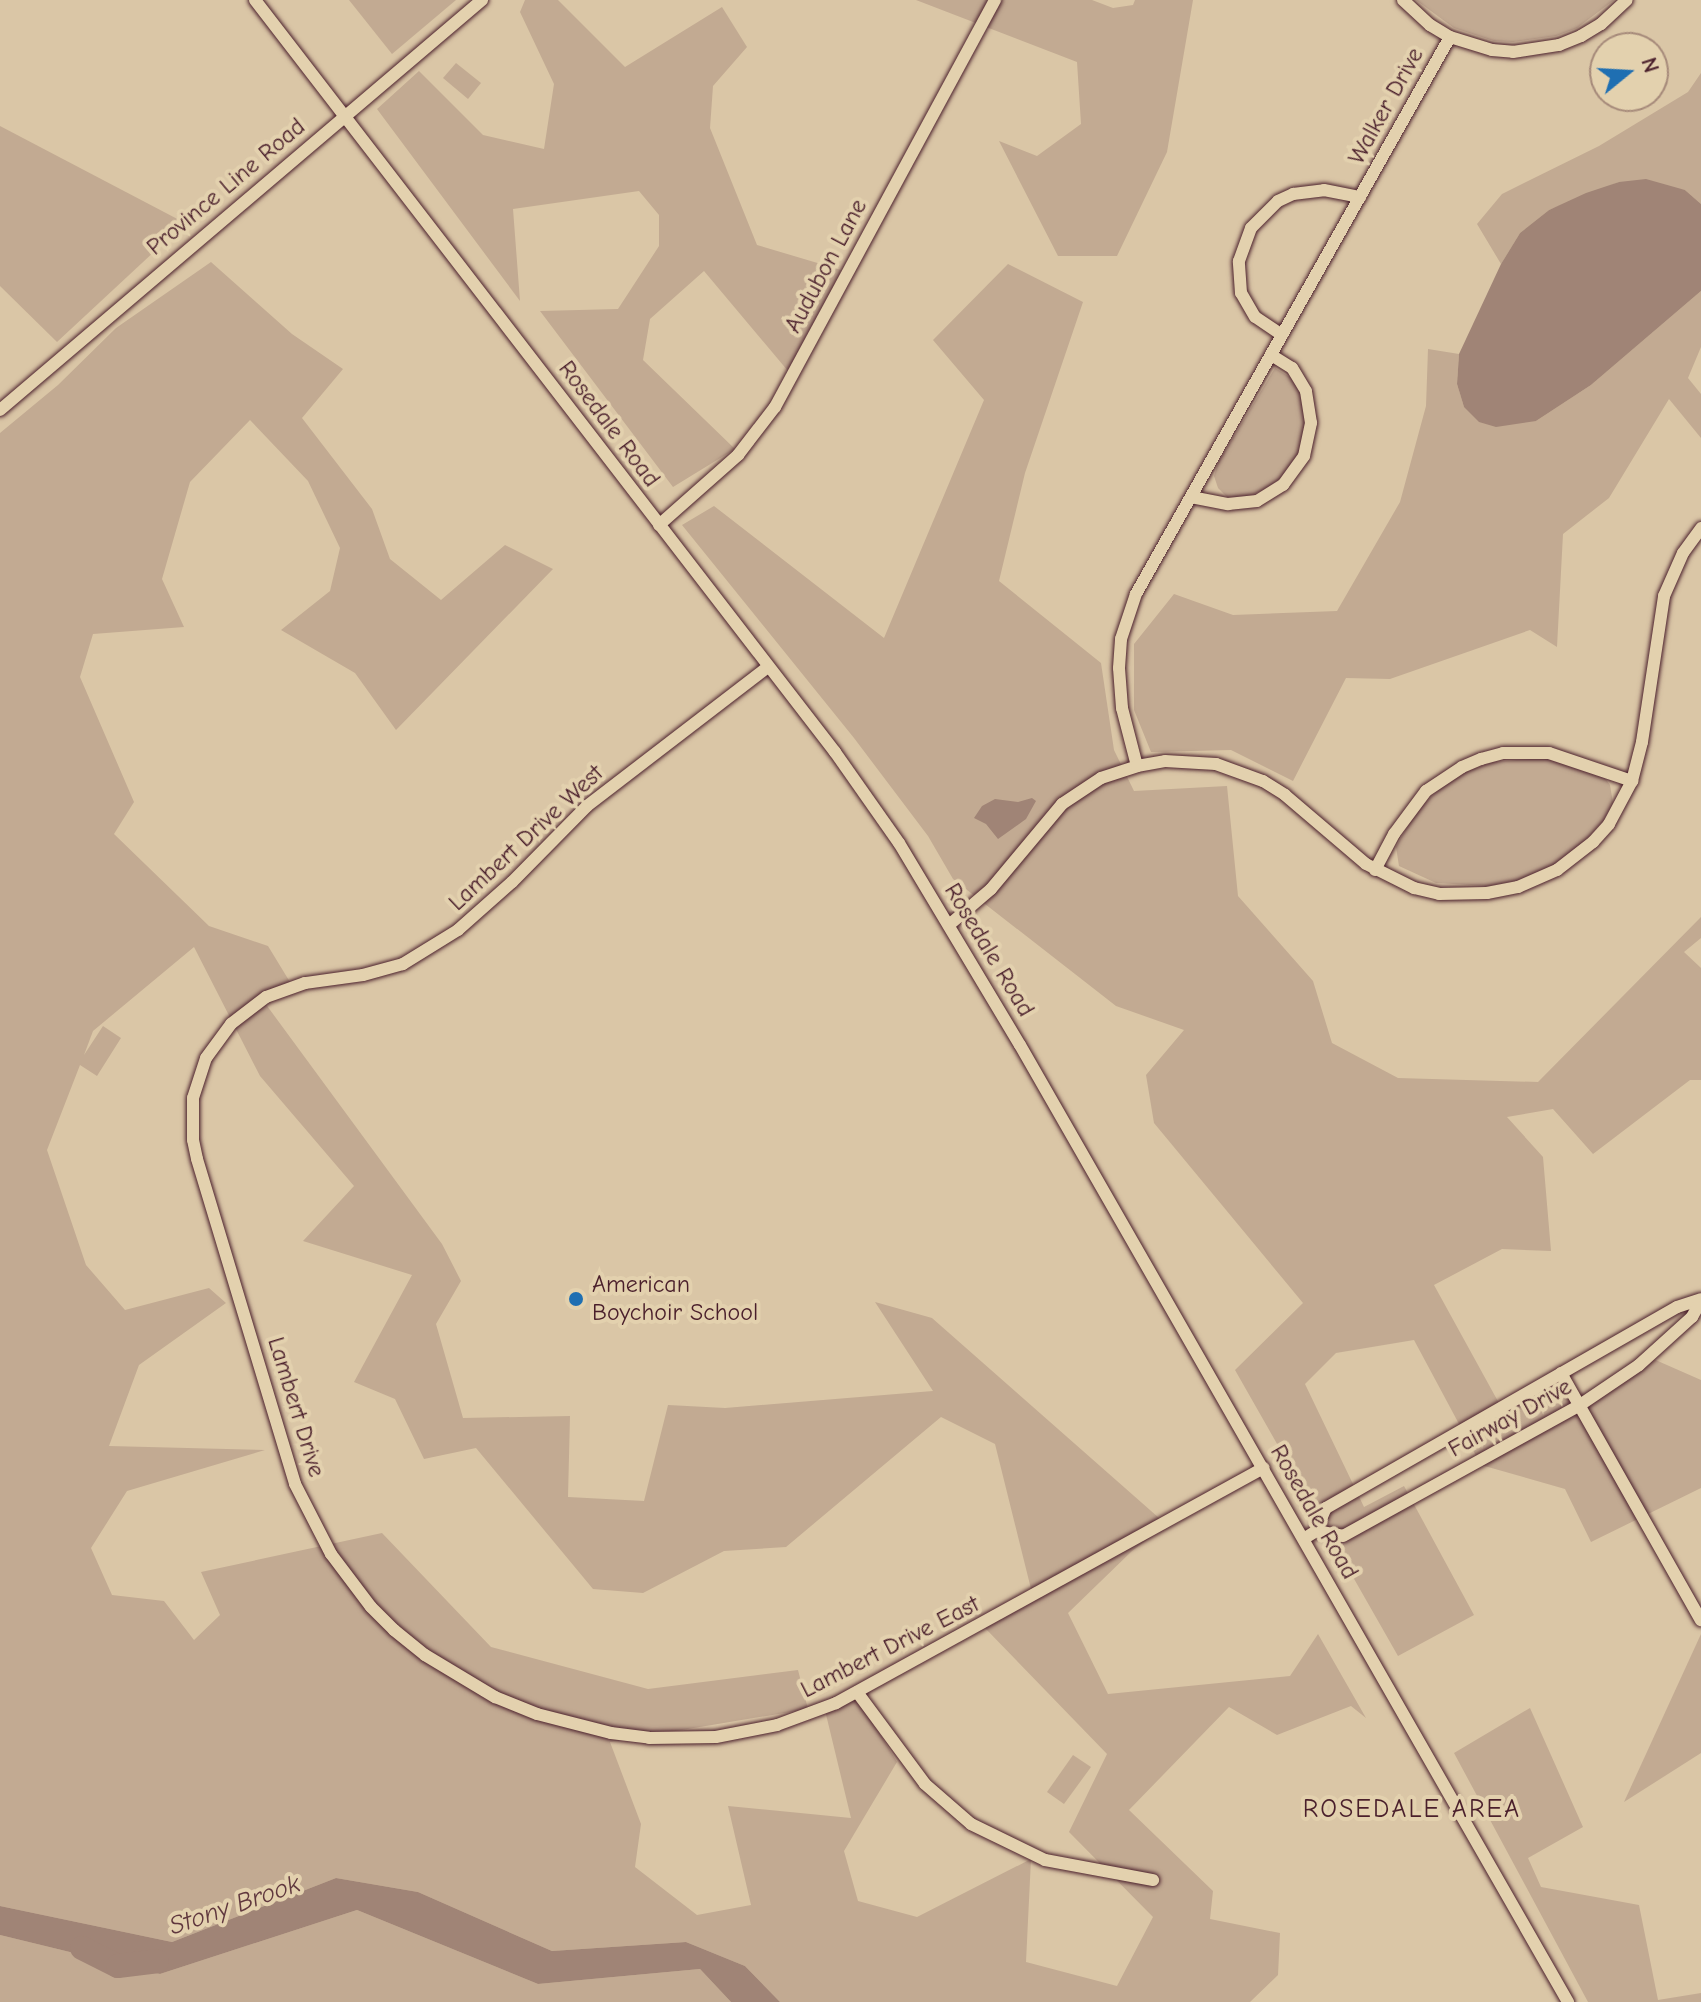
<!DOCTYPE html>
<html>
<head>
<meta charset="utf-8">
<style>
  body { margin:0 }
  #map { position:relative; width:1701px; height:2002px; overflow:hidden; background:#dac6a6; font-family:"Comic Neue",sans-serif }
  div>[style] { position:absolute }
  [style*='--x'] { left:calc(var(--x)*1px); top:calc(var(--y)*1px); width:calc(var(--w)*1px); rotate:calc(var(--a)*1deg) }
  .green>* { inset:0; background:#c2aa92 }
  .water>* { inset:0; background:#a08476 }
  .river>* { height:24px; margin:-12px; padding:0 12px; transform-origin:12px; border-radius:12px; background:#a08476 }
  .roads { filter:drop-shadow(0 0 2px #4a1f2b) drop-shadow(0 0 2px #4a1f2b) }
  .minor>* { height:12px; margin:-6px; padding:0 6px; transform-origin:6px; border-radius:6px; background:#e3d1ae }
  .dots>* { width:22px; height:22px; translate:-50% -50%; box-sizing:border-box; border:4px solid #e3d1ae; border-radius:50% }
  span { translate:-50% -50%; white-space:nowrap; text-align:center; line-height:1.15; -webkit-text-stroke:8px #e3d1ae; paint-order:stroke }
  .street-label { font-size:24px; color:#4a1f2b }
  .poi-label { font-size:24px; color:#4a1f2b }
  .left { translate:0 -50%; text-align:left }
  .neighbourhood-label { font-size:26px; color:#4a1f2b; letter-spacing:2px }
  .water-label { font-size:26px; color:#60383e; font-style:italic }
  .north { position:absolute; left:1589px; top:32px; width:80px; height:80px; box-sizing:border-box; background:#e3d1ae; border:2px solid #a68a7a; border-radius:50%; rotate:72deg; font-size:22px; font-weight:700; line-height:32px; text-align:center; color:#4a1f2b }
  .north::after { content:''; display:block; margin:auto; width:28px; height:36px; background:#1f6fb2; clip-path:polygon(50% 0,100% 100%,50% 72%,0 100%) }
</style>
</head>
<body>
<div id="map">
  <div class="green">
    <div style="clip-path:polygon(349px 0,456px 0,392px 54px)"></div>
    <div style="clip-path:polygon(525px 0,558px 0,625px 67px,722px 7px,747px 47px,713px 86px,710px 128px,757px 245px,841px 270px,825px 320px,793px 377px,704px 271px,650px 319px,643px 360px,735px 449px,673px 487px,540px 311px,618px 309px,659px 246px,659px 215px,639px 191px,513px 209px,520px 301px,377px 109px,419px 71px,483px 135px,544px 149px,554px 84px,520px 12px)"></div>
    <div style="clip-path:polygon(916px 0,1092px 0,1113px 8px,1133px 5px,1135px 0,1193px 0,1167px 152px,1117px 256px,1058px 256px,999px 141px,1037px 156px,1081px 124px,1077px 62px)"></div>
    <div style="clip-path:polygon(1416px 0,1614px 0,1577px 28px,1556px 36px,1513px 42px,1494px 41px,1454px 28px)"></div>
    <div style="clip-path:polygon(456px 63px,481px 83px,468px 99px,443px 78px)"></div>
    <div style="clip-path:polygon(1701px 73px,1701px 204px,1685px 190px,1619px 182px,1549px 210px,1520px 233px,1501px 264px,1477px 224px,1502px 194px,1599px 146px,1688px 92px)"></div>
    <div style="clip-path:polygon(0 126px,185px 223px,57px 342px,0 286px)"></div>
    <div style="clip-path:polygon(evenodd,211px 262px,292px 334px,343px 369px,302px 418px,372px 509px,390px 559px,441px 600px,505px 545px,553px 569px,396px 730px,355px 673px,281px 630px,330px 591px,340px 548px,308px 481px,250px 420px,190px 482px,162px 579px,184px 627px,93px 634px,80px 677px,134px 802px,114px 834px,209px 926px,268px 946px,293px 987px,262px 999px,442px 1244px,461px 1281px,436px 1324px,463px 1418px,570px 1416px,568px 1497px,644px 1501px,668px 1405px,725px 1408px,933px 1391px,875px 1302px,932px 1318px,1167px 1525px,1132px 1551px,1068px 1613px,1108px 1694px,1290px 1676px,1318px 1634px,1366px 1718px,1351px 1706px,1277px 1735px,1229px 1707px,1129px 1810px,1213px 1891px,1210px 1919px,1280px 1933px,1278px 1975px,1250px 2002px,780px 2002px,745px 1966px,686px 1942px,552px 1951px,418px 1892px,336px 1878px,172px 1942px,0 1906px,0 433px,58px 385px,116px 328px,211px 262px,194px 947px,260px 1076px,354px 1186px,303px 1241px,412px 1275px,354px 1382px,395px 1399px,424px 1459px,476px 1448px,593px 1589px,643px 1593px,724px 1551px,786px 1547px,941px 1417px,995px 1444px,1034px 1601px,985px 1628px,1107px 1754px,1069px 1832px,1153px 1917px,1117px 1986px,1026px 1962px,1031px 1859px,917px 1917px,858px 1901px,844px 1851px,897px 1762px,853px 1690px,823px 1702px,851px 1818px,728px 1806px,751px 1905px,697px 1915px,635px 1867px,641px 1824px,610px 1742px,808px 1709px,798px 1670px,648px 1689px,491px 1647px,382px 1533px,201px 1572px,220px 1615px,194px 1640px,164px 1601px,112px 1595px,91px 1548px,127px 1491px,265px 1450px,109px 1446px,139px 1365px,226px 1303px,209px 1288px,125px 1310px,86px 1265px,47px 1150px,80px 1065px,97px 1076px,121px 1038px,103px 1026px,84px 1055px,93px 1031px,194px 947px)"></div>
    <div style="clip-path:polygon(1008px 264px,1083px 302px,1025px 473px,999px 581px,1101px 663px,1114px 750px,1134px 791px,1227px 786px,1238px 896px,1313px 981px,1332px 1043px,1398px 1078px,1538px 1082px,1701px 917px,1701px 938px,1684px 952px,1701px 968px,1701px 1080px,1690px 1080px,1593px 1154px,1553px 1109px,1507px 1117px,1543px 1157px,1551px 1251px,1502px 1249px,1434px 1285px,1500px 1405px,1566px 1371px,1585px 1406px,1651px 1358px,1701px 1380px,1701px 1488px,1591px 1542px,1565px 1489px,1481px 1465px,1414px 1340px,1336px 1353px,1305px 1384px,1364px 1507px,1404px 1486px,1474px 1615px,1398px 1656px,1235px 1370px,1303px 1303px,1154px 1123px,1146px 1075px,1184px 1030px,1116px 1006px,953px 879px,928px 836px,854px 738px,682px 525px,714px 506px,884px 638px,984px 400px,933px 340px)"></div>
    <div style="clip-path:polygon(1701px 291px,1701px 347px,1688px 378px,1701px 394px,1701px 438px,1669px 399px,1609px 498px,1563px 534px,1557px 647px,1530px 630px,1390px 679px,1346px 678px,1293px 781px,1231px 750px,1151px 752px,1134px 710px,1134px 644px,1174px 594px,1233px 615px,1337px 611px,1400px 502px,1426px 406px,1428px 349px,1459px 354px,1457px 384px,1464px 407px,1536px 421px,1591px 385px)"></div>
    <div style="clip-path:polygon(1275px 368px,1296px 381px,1303px 394px,1306px 417px,1298px 457px,1286px 474px,1266px 489px,1244px 498px,1227px 497px,1218px 488px,1214px 476px,1218px 463px)"></div>
    <div style="clip-path:polygon(1542px 758px,1574px 766px,1605px 778px,1610px 785px,1613px 803px,1604px 820px,1581px 845px,1554px 865px,1524px 879px,1489px 886px,1436px 883px,1399px 866px,1396px 847px,1402px 836px,1418px 810px,1439px 789px,1465px 772px,1493px 762px)"></div>
    <div style="clip-path:polygon(1701px 1634px,1701px 1753px,1624px 1802px)"></div>
    <div style="clip-path:polygon(1530px 1708px,1583px 1827px,1528px 1858px,1541px 1887px,1639px 1905px,1658px 2000px,1701px 1993px,1701px 2002px,1588px 2002px,1454px 1753px)"></div>
    <div style="clip-path:polygon(1073px 1755px,1091px 1767px,1064px 1804px,1047px 1792px)"></div>
    <div style="clip-path:polygon(357px 1910px,538px 1984px,700px 1969px,731px 2002px,0 2002px,0 1935px,160px 1974px)"></div>
  </div>
  <div class="water">
    <div style="clip-path:polygon(1646px 179px,1685px 190px,1701px 204px,1701px 291px,1591px 385px,1536px 421px,1496px 427px,1479px 422px,1464px 407px,1457px 384px,1459px 354px,1501px 264px,1520px 233px,1549px 210px,1586px 193px,1619px 182px)"></div>
    <div style="clip-path:polygon(1032px 798px,1036px 801px,1026px 819px,998px 839px,986px 824px,974px 818px,982px 806px,995px 799px,1018px 802px)"></div>
    <div style="clip-path:polygon(336px 1878px,418px 1892px,552px 1951px,686px 1942px,745px 1966px,780px 2002px,731px 2002px,700px 1969px,538px 1984px,357px 1910px,160px 1974px,0 1935px,0 1906px,172px 1942px)"></div>
  </div>
  <div class="river">
    <div style="--x:82;--y:1948;--w:40;--a:26.6"></div>
    <div style="--x:118;--y:1966;--w:39;--a:-7"></div>
  </div>
  <div class="roads">
    <div class="minor">
      <div style="--x:255;--y:0;--w:950;--a:52.36"></div>
      <div style="--x:835;--y:752;--w:111;--a:54.9"></div>
      <div style="--x:899;--y:843;--w:235;--a:59.1"></div>
      <div style="--x:1020;--y:1045;--w:1103;--a:60.2"></div>
      <div style="--x:1403;--y:0;--w:37;--a:43"></div>
      <div style="--x:1430;--y:25;--w:23;--a:31"></div>
      <div style="--x:1450;--y:37;--w:44;--a:17.2"></div>
      <div style="--x:1492;--y:50;--w:21;--a:5"></div>
      <div style="--x:1513;--y:52;--w:47;--a:-8.7"></div>
      <div style="--x:1559;--y:45;--w:24;--a:-22"></div>
      <div style="--x:1581;--y:36;--w:23;--a:-31"></div>
      <div style="--x:1601;--y:24;--w:35;--a:-43"></div>
      <div style="--x:1282;--y:335;--w:32;--a:-146"></div>
      <div style="--x:1255;--y:317;--w:28;--a:-120"></div>
      <div style="--x:1241;--y:293;--w:32;--a:-94"></div>
      <div style="--x:1239;--y:261;--w:35;--a:-70"></div>
      <div style="--x:1251;--y:228;--w:38;--a:-45"></div>
      <div style="--x:1278;--y:201;--w:17;--a:-25"></div>
      <div style="--x:1293;--y:194;--w:31;--a:-7"></div>
      <div style="--x:1324;--y:190;--w:37;--a:11"></div>
      <div style="--x:0;--y:410;--w:633;--a:-40.39"></div>
      <div style="--x:1191;--y:497;--w:38;--a:11"></div>
      <div style="--x:1228;--y:504;--w:29;--a:-6"></div>
      <div style="--x:1257;--y:501;--w:31;--a:-32"></div>
      <div style="--x:1283;--y:485;--w:36;--a:-54"></div>
      <div style="--x:1304;--y:456;--w:34;--a:-78"></div>
      <div style="--x:1311;--y:423;--w:32;--a:-99"></div>
      <div style="--x:1306;--y:391;--w:27;--a:-121"></div>
      <div style="--x:1292;--y:368;--w:25;--a:-148"></div>
      <div style="--x:659;--y:525;--w:106;--a:-41.5"></div>
      <div style="--x:738;--y:455;--w:61;--a:-52.4"></div>
      <div style="--x:775;--y:407;--w:463;--a:-61.6"></div>
      <div style="--x:768;--y:667;--w:228;--a:142.5"></div>
      <div style="--x:587;--y:806;--w:107;--a:134.6"></div>
      <div style="--x:512;--y:882;--w:72;--a:138.4"></div>
      <div style="--x:458;--y:930;--w:65;--a:148.3"></div>
      <div style="--x:403;--y:964;--w:41;--a:164.6"></div>
      <div style="--x:363;--y:975;--w:59;--a:172.1"></div>
      <div style="--x:305;--y:983;--w:41;--a:160.3"></div>
      <div style="--x:266;--y:997;--w:44;--a:142.4"></div>
      <div style="--x:231;--y:1024;--w:42;--a:126.3"></div>
      <div style="--x:206;--y:1058;--w:42;--a:108"></div>
      <div style="--x:193;--y:1098;--w:42;--a:90"></div>
      <div style="--x:193;--y:1140;--w:19;--a:78"></div>
      <div style="--x:197;--y:1159;--w:339;--a:73.2"></div>
      <div style="--x:295;--y:1484;--w:79;--a:62.8"></div>
      <div style="--x:331;--y:1554;--w:66;--a:53"></div>
      <div style="--x:371;--y:1607;--w:33;--a:45"></div>
      <div style="--x:394;--y:1630;--w:40;--a:39"></div>
      <div style="--x:425;--y:1655;--w:82;--a:31"></div>
      <div style="--x:495;--y:1697;--w:45;--a:22"></div>
      <div style="--x:537;--y:1714;--w:76;--a:14.4"></div>
      <div style="--x:611;--y:1733;--w:38;--a:7"></div>
      <div style="--x:649;--y:1738;--w:67;--a:-0.9"></div>
      <div style="--x:716;--y:1737;--w:62;--a:-11.1"></div>
      <div style="--x:777;--y:1725;--w:63;--a:-20.4"></div>
      <div style="--x:836;--y:1703;--w:488;--a:-28.8"></div>
      <div style="--x:1137;--y:766;--w:60;--a:-104.5"></div>
      <div style="--x:1122;--y:708;--w:40;--a:-94.3"></div>
      <div style="--x:1119;--y:668;--w:29;--a:-86"></div>
      <div style="--x:1121;--y:639;--w:47;--a:-71.6"></div>
      <div style="--x:1136;--y:594;--w:639;--a:-60.59"></div>
      <div style="--x:1375;--y:870;--w:41;--a:-62.2"></div>
      <div style="--x:1394;--y:834;--w:54;--a:-53.3"></div>
      <div style="--x:1426;--y:791;--w:43;--a:-33.7"></div>
      <div style="--x:1462;--y:767;--w:21;--a:-23"></div>
      <div style="--x:1481;--y:759;--w:23;--a:-15"></div>
      <div style="--x:1503;--y:753;--w:46;--a:0"></div>
      <div style="--x:1549;--y:753;--w:88;--a:18.6"></div>
      <div style="--x:949;--y:925;--w:55;--a:-40.6"></div>
      <div style="--x:991;--y:889;--w:111;--a:-50.1"></div>
      <div style="--x:1062;--y:804;--w:47;--a:-33.7"></div>
      <div style="--x:1101;--y:778;--w:38;--a:-18"></div>
      <div style="--x:1137;--y:766;--w:28;--a:-10"></div>
      <div style="--x:1165;--y:761;--w:51;--a:3.4"></div>
      <div style="--x:1216;--y:764;--w:50;--a:19.9"></div>
      <div style="--x:1263;--y:781;--w:26;--a:32"></div>
      <div style="--x:1285;--y:795;--w:106;--a:40.4"></div>
      <div style="--x:1366;--y:864;--w:54;--a:26.6"></div>
      <div style="--x:1414;--y:888;--w:26;--a:13"></div>
      <div style="--x:1439;--y:894;--w:48;--a:-1.2"></div>
      <div style="--x:1487;--y:893;--w:32;--a:-11"></div>
      <div style="--x:1518;--y:887;--w:43;--a:-23.6"></div>
      <div style="--x:1557;--y:870;--w:46;--a:-37.9"></div>
      <div style="--x:1593;--y:842;--w:24;--a:-48"></div>
      <div style="--x:1609;--y:824;--w:49;--a:-61.9"></div>
      <div style="--x:1632;--y:781;--w:40;--a:-75.6"></div>
      <div style="--x:1642;--y:742;--w:148;--a:-81.4"></div>
      <div style="--x:1664;--y:596;--w:47;--a:-66.2"></div>
      <div style="--x:1683;--y:553;--w:31;--a:-54"></div>
      <div style="--x:1561;--y:1373;--w:284;--a:60.5"></div>
      <div style="--x:1316;--y:1531;--w:25;--a:-67"></div>
      <div style="--x:1326;--y:1508;--w:404;--a:-29.8"></div>
      <div style="--x:1677;--y:1307;--w:25;--a:-18"></div>
      <div style="--x:1305;--y:1538;--w:13;--a:-32"></div>
      <div style="--x:1316;--y:1531;--w:27;--a:10"></div>
      <div style="--x:1343;--y:1536;--w:271;--a:-28.9"></div>
      <div style="--x:1580;--y:1405;--w:71;--a:-34.1"></div>
      <div style="--x:1639;--y:1365;--w:72;--a:-42.2"></div>
      <div style="--x:1692;--y:1317;--w:18;--a:-61"></div>
      <div style="--x:857;--y:1692;--w:114;--a:53.5"></div>
      <div style="--x:925;--y:1784;--w:61;--a:41"></div>
      <div style="--x:971;--y:1824;--w:82;--a:25.9"></div>
      <div style="--x:1045;--y:1860;--w:110;--a:10.5"></div>
    </div>
  </div>
  <div class="dots">
    <div style="left:576px;top:1299px;background:#1f6fb2"></div>
  </div>
  <div class="street-label">
    <span style="left:1386px;top:106px;rotate:-61deg">Walker Drive</span>
    <span style="left:226px;top:187px;rotate:-40deg">Province Line Road</span>
    <span style="left:826px;top:266px;rotate:-62deg">Audubon Lane</span>
    <span style="left:609px;top:424px;rotate:53deg">Rosedale Road</span>
    <span style="left:526px;top:838px;rotate:-43deg">Lambert Drive West</span>
    <span style="left:989px;top:950px;rotate:59deg">Rosedale Road</span>
    <span style="left:296px;top:1407px;rotate:73deg">Lambert Drive</span>
    <span style="left:1510px;top:1418px;rotate:-29deg">Fairway Drive</span>
    <span style="left:1314px;top:1512px;rotate:60deg">Rosedale Road</span>
    <span style="left:890px;top:1647px;rotate:-27deg">Lambert Drive East</span>
  </div>
  <div class="poi-label">
    <span class="left" style="left:592px;top:1299px">American<br>Boychoir School</span>
  </div>
  <div class="neighbourhood-label">
    <span style="left:1412px;top:1810px">ROSEDALE AREA</span>
  </div>
  <div class="water-label">
    <span style="left:235px;top:1906px;rotate:-19deg">Stony Brook</span>
  </div>
  <div class="north">N</div>
</div>
</body>
</html>
